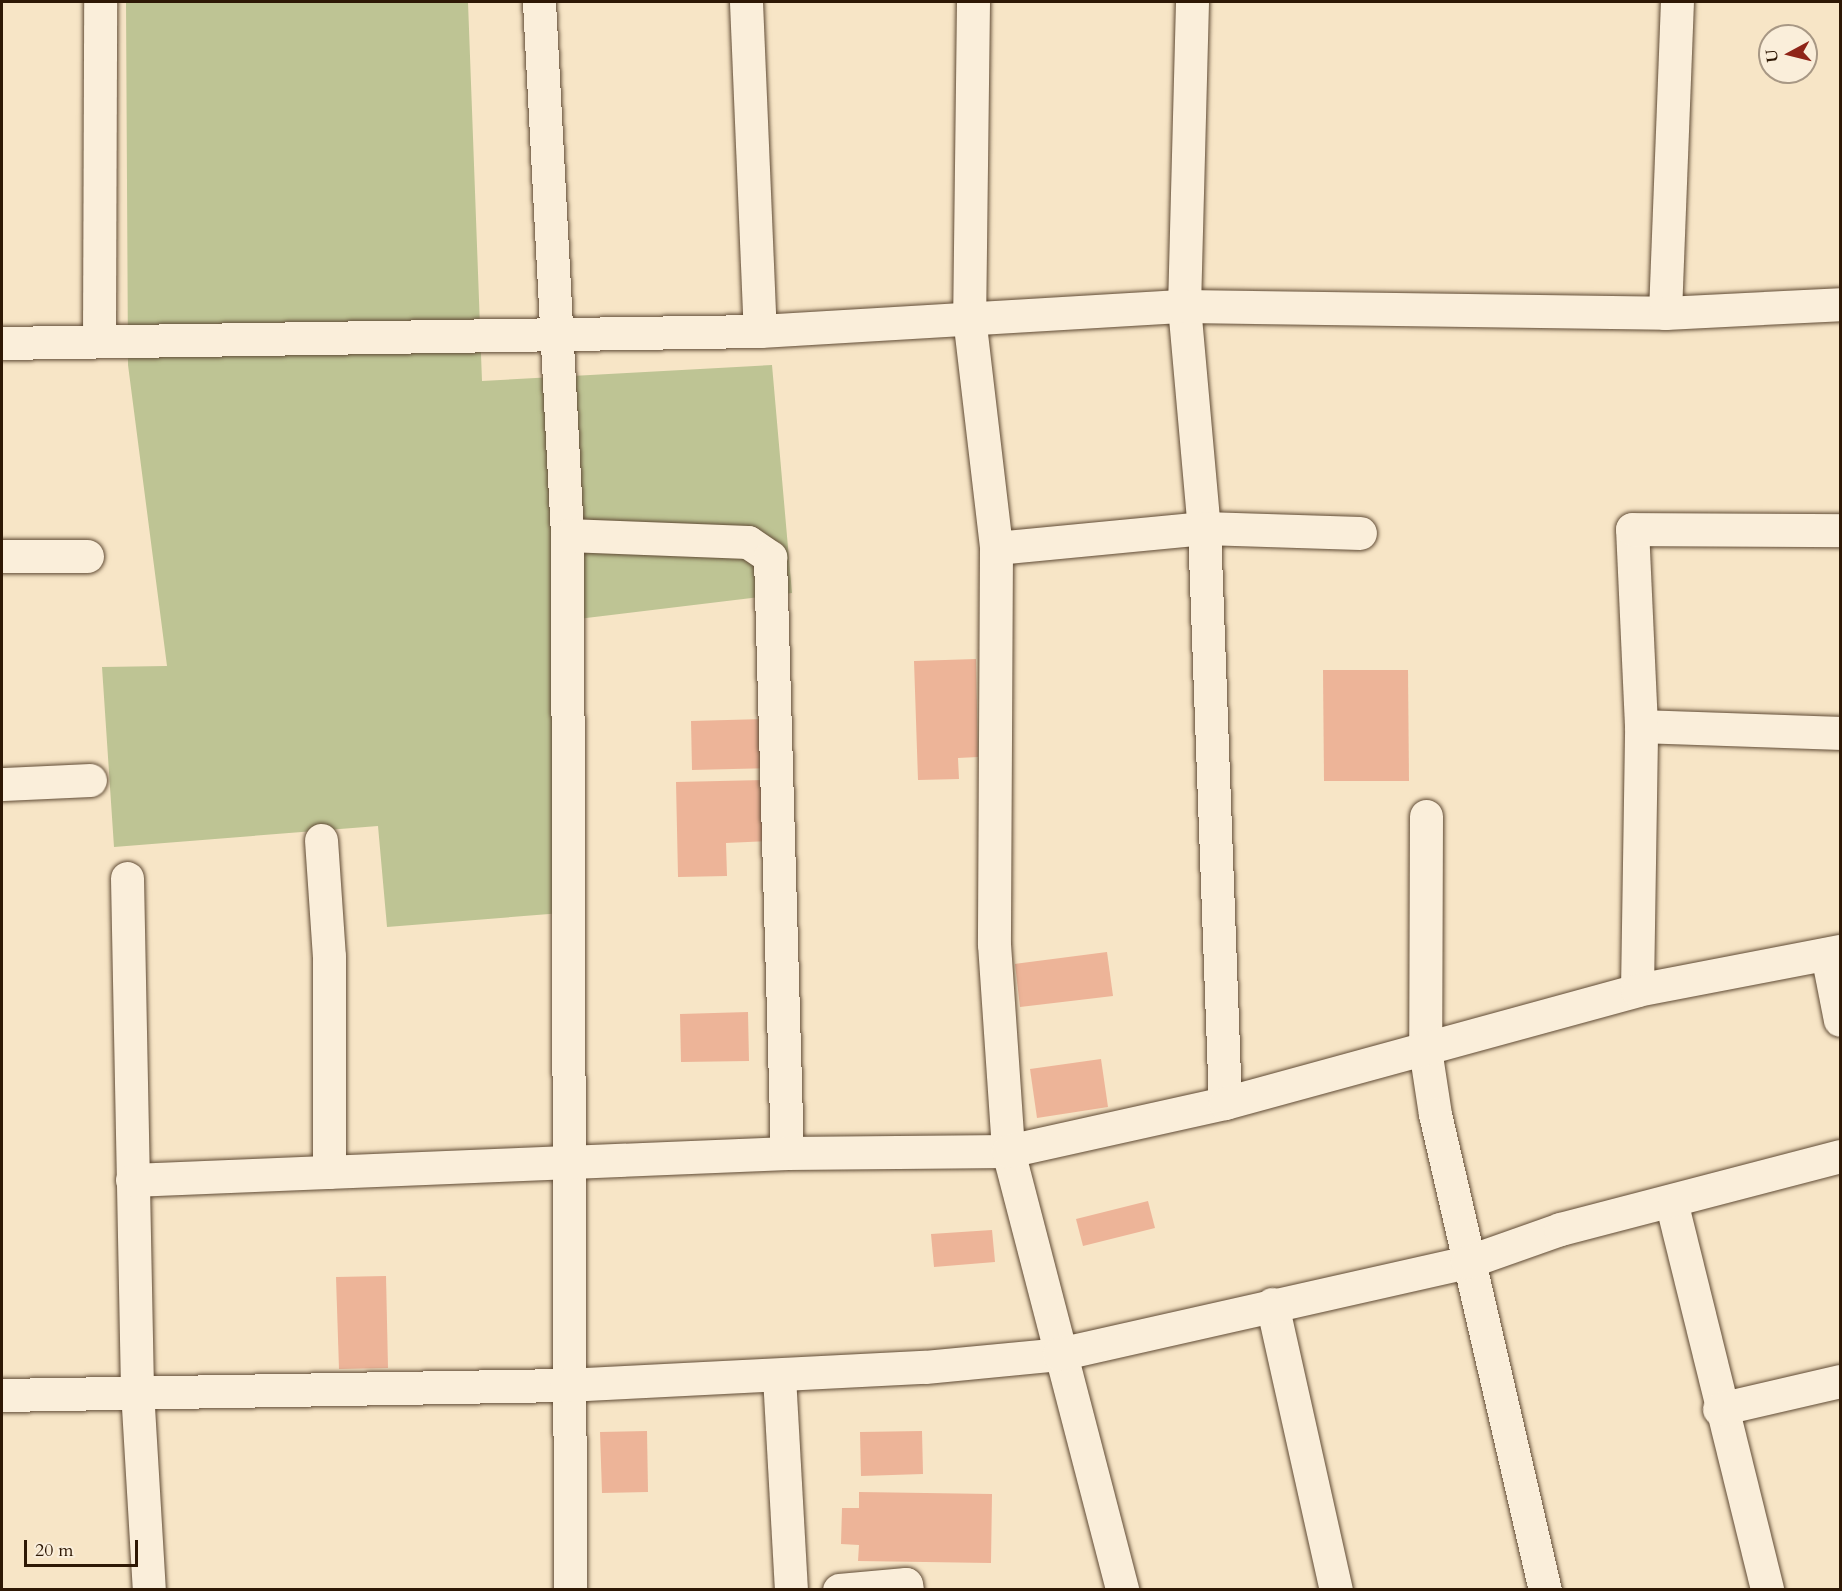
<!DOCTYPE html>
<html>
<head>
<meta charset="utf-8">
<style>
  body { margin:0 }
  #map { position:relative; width:1842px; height:1591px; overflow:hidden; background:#f7e5c6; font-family:Cardo,serif }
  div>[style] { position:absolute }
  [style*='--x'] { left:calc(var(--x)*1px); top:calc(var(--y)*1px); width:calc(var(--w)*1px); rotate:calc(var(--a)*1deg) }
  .green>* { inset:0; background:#bec494 }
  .building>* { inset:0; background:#edb498 }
  .roads { filter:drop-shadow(0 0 2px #604b35) drop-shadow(0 0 2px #604b35) }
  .street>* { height:33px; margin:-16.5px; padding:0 16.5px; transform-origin:16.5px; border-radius:16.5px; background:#faeeda }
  span { translate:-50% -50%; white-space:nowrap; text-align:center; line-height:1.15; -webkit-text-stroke:4.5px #faeeda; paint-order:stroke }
  .frame { position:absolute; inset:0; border:3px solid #2e1805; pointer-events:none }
  .north { position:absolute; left:1758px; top:24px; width:60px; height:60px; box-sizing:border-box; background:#faeeda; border:2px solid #a89885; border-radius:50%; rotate:263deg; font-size:16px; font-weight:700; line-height:24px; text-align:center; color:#2e1805 }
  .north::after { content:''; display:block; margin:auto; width:21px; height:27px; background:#8f2418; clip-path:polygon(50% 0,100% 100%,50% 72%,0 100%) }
  .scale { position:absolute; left:24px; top:1540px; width:114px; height:27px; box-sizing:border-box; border:3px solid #2e1805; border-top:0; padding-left:8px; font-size:18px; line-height:21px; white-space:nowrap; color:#2e1805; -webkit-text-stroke:4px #faeeda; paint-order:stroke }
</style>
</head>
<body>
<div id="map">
  <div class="green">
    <div style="clip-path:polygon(468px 2px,482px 381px,772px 365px,792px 593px,578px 619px,562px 913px,387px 927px,378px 826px,114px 847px,102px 667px,167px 666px,128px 365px,126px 3px)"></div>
  </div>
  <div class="building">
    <div style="clip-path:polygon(976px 659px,978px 757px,958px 758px,959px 779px,918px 780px,914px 661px)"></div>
    <div style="clip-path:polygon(1323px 670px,1408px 670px,1409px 781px,1324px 781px)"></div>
    <div style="clip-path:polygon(767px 719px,769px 768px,692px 770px,691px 721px)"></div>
    <div style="clip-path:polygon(765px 780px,767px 841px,726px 843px,727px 876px,678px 877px,676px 782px)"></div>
    <div style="clip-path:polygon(1107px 952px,1113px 996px,1020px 1007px,1015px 964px)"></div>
    <div style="clip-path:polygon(748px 1012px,749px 1061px,681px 1062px,680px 1014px)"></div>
    <div style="clip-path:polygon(1101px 1059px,1108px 1107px,1037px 1118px,1030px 1069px)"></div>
    <div style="clip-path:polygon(1148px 1201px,1155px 1228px,1083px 1246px,1076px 1219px)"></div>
    <div style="clip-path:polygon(992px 1230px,995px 1262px,934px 1267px,931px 1234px)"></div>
    <div style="clip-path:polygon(386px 1276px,388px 1368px,339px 1369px,336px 1277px)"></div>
    <div style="clip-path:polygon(647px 1431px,648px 1492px,602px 1493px,600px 1432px)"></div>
    <div style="clip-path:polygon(922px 1431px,923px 1474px,861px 1476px,860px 1432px)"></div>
    <div style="clip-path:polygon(859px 1492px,992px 1494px,991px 1563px,858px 1561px,859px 1545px,841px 1544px,842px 1508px,859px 1508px)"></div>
  </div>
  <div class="roads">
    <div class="street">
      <div style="--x:539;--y:2;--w:534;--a:86.99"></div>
      <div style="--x:567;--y:535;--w:1055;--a:89.84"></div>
      <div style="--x:746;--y:2;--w:329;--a:87.6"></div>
      <div style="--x:973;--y:2;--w:315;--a:90.7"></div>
      <div style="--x:969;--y:317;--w:233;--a:83.3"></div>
      <div style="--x:996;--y:548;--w:396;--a:90.3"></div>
      <div style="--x:994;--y:944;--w:207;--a:86.1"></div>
      <div style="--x:1008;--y:1151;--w:454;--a:75.4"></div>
      <div style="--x:1192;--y:2;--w:304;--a:91.5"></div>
      <div style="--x:1184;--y:306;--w:223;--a:84.9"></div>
      <div style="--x:1204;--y:528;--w:575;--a:87.91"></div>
      <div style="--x:1665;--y:313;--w:311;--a:-87.8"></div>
      <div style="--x:99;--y:339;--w:337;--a:-89.8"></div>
      <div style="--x:2;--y:343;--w:758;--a:-0.91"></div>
      <div style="--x:760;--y:331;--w:425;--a:-3.4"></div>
      <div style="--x:1184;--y:306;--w:481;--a:0.8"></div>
      <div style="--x:1665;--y:313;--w:175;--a:-2.9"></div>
      <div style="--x:567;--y:535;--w:181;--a:2.2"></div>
      <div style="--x:748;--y:542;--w:27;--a:34"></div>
      <div style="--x:770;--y:557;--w:596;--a:88.37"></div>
      <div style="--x:996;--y:548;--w:209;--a:-5.5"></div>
      <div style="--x:1204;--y:528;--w:156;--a:1.8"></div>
      <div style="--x:2;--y:556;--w:85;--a:0"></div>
      <div style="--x:1641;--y:726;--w:199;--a:2"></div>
      <div style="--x:2;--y:784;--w:88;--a:-2.6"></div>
      <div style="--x:1426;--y:816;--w:233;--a:90.2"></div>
      <div style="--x:1425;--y:1049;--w:66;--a:81.3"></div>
      <div style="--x:1435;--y:1114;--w:489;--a:77"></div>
      <div style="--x:321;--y:840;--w:116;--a:86.1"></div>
      <div style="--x:329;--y:956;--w:216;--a:90"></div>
      <div style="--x:127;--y:878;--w:512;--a:88.88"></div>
      <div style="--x:137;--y:1390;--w:200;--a:86.6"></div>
      <div style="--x:1827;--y:954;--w:67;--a:78.9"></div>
      <div style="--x:1637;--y:990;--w:264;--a:-89.1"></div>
      <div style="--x:1641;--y:726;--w:197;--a:-92.6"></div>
      <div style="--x:1632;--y:529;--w:208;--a:0.3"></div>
      <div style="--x:132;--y:1180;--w:656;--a:-2.36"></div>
      <div style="--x:787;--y:1153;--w:221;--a:-0.5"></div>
      <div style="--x:1008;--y:1151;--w:222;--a:-12.5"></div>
      <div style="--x:1225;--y:1103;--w:427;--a:-15.3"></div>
      <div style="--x:1637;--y:990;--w:207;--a:-10.9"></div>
      <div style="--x:1671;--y:1201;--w:401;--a:76.1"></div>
      <div style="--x:1272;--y:1304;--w:293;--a:77.4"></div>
      <div style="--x:779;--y:1376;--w:214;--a:86.8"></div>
      <div style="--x:2;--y:1395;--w:564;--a:-1.02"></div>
      <div style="--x:566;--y:1385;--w:359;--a:-2.9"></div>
      <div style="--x:925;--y:1367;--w:135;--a:-5.5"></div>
      <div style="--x:1059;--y:1354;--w:418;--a:-12.7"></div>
      <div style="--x:1467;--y:1262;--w:99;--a:-19.5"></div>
      <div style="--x:1560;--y:1229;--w:289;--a:-14.6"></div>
      <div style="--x:1719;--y:1409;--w:124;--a:-13"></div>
      <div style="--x:839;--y:1590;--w:67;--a:-5.1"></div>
      <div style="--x:906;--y:1584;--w:6;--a:81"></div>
    </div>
  </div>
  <div class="frame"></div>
  <div class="north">U</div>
  <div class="scale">20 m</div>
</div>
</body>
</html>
